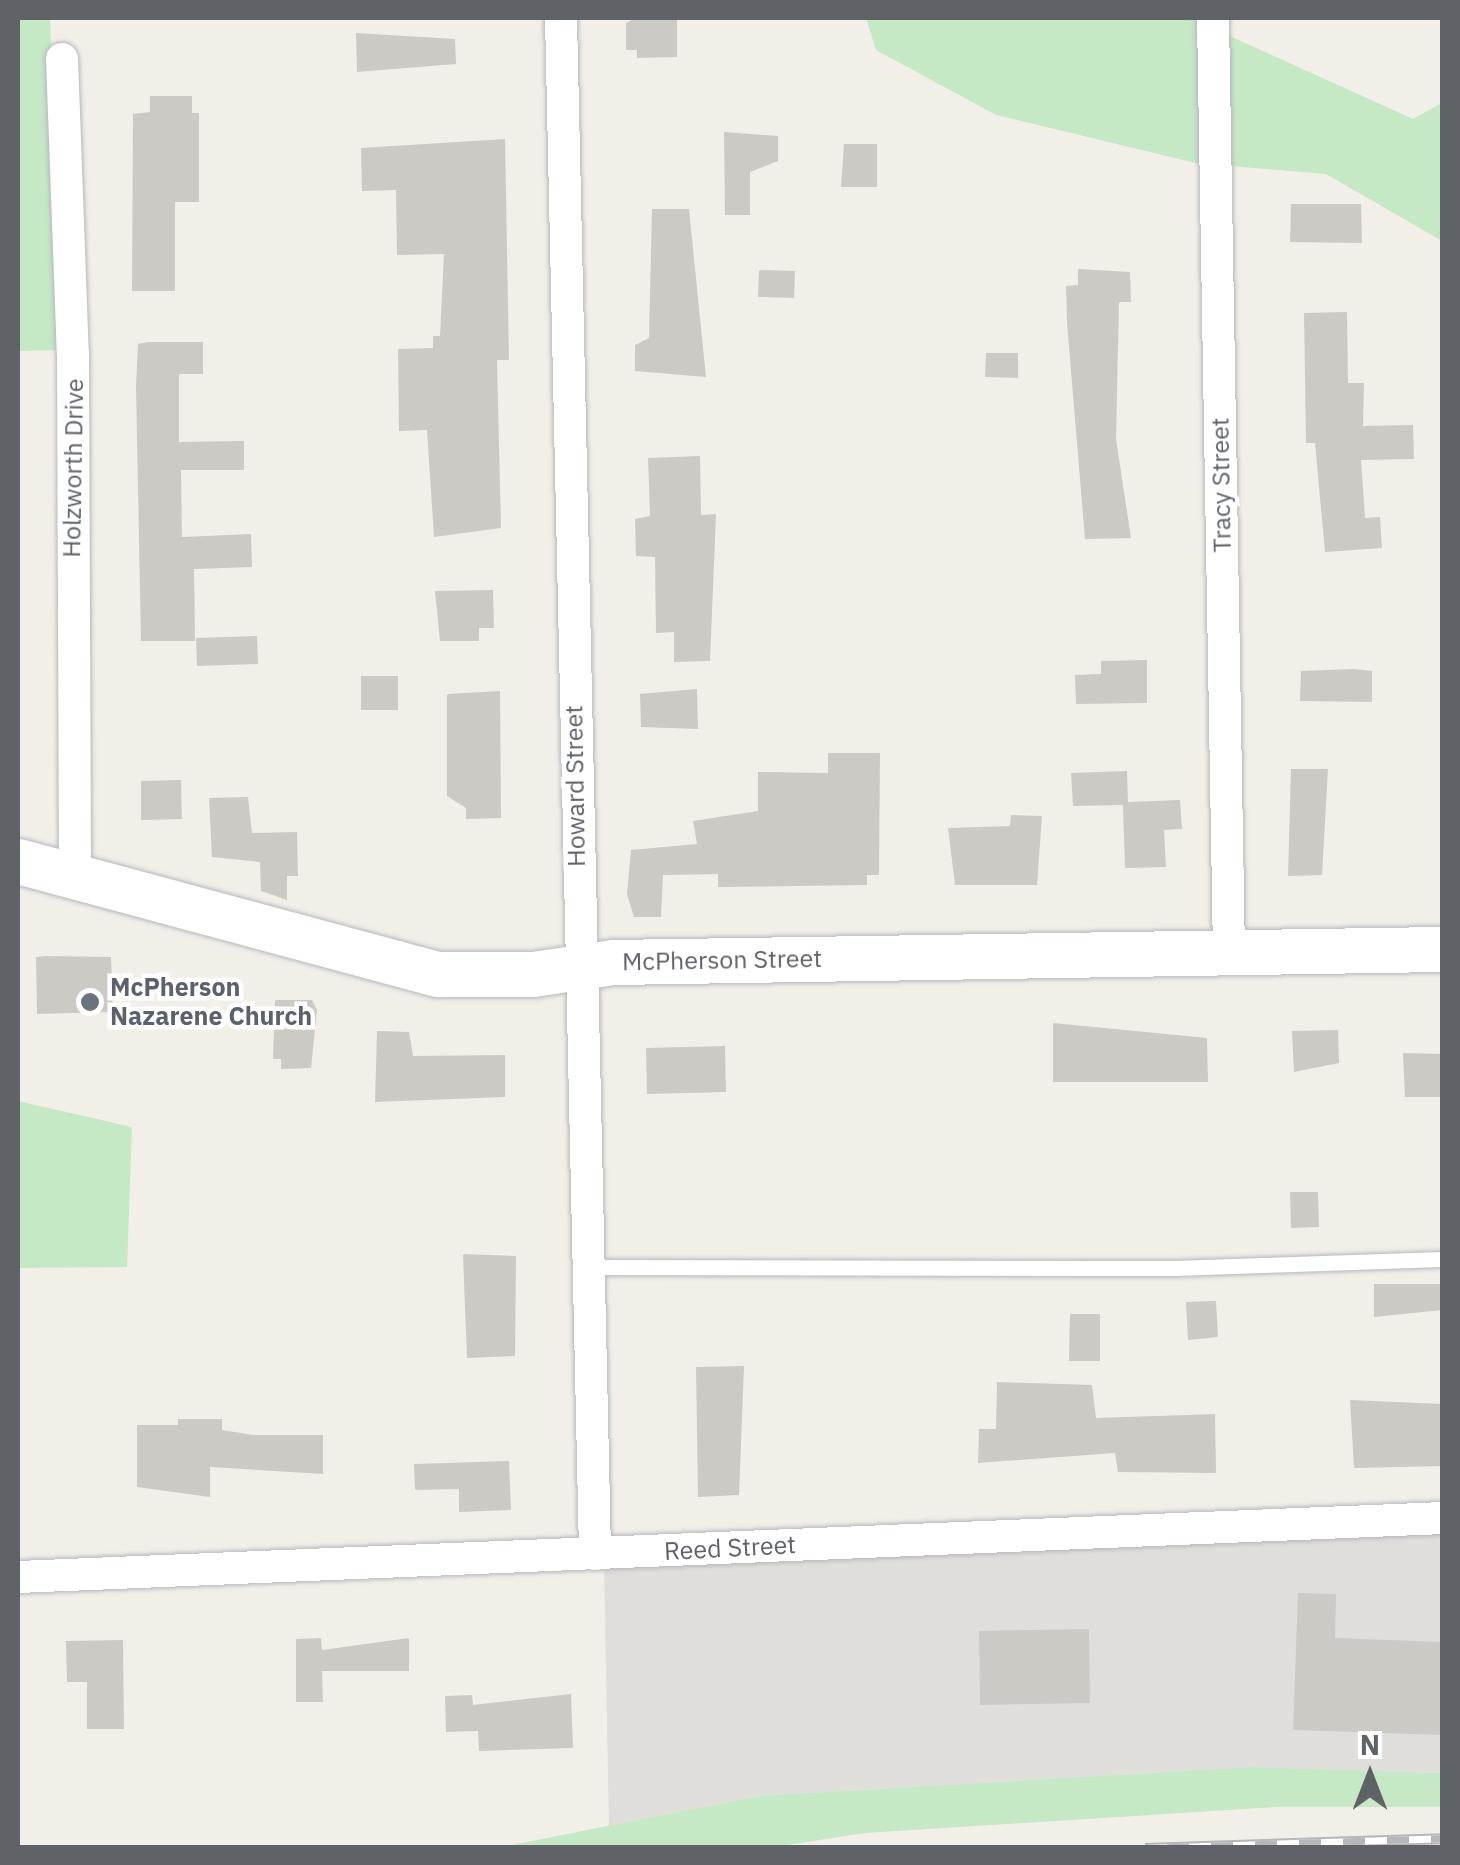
<!DOCTYPE html>
<html>
<head>
<meta charset="utf-8">
<style>
  body { margin:0 }
  #map { position:relative; width:1460px; height:1865px; overflow:hidden; background:#f1efe8; font-family:"IBM Plex Sans",sans-serif }
  div>[style] { position:absolute }
  [style*='--x'] { left:calc(var(--x)*1px); top:calc(var(--y)*1px); width:calc(var(--w)*1px); rotate:calc(var(--a)*1deg) }
  .industrial>* { inset:0; background:#e0deda }
  .green>* { inset:0; background:#c5e8c5 }
  .building>* { inset:0; background:#cccac5 }
  .roads { filter:drop-shadow(0 0 2px #b5b8bc) drop-shadow(0 0 2px #b5b8bc) }
  .lane>* { height:15px; margin:-7.5px; padding:0 7.5px; transform-origin:7.5px; border-radius:7.5px; background:#fff }
  .street>* { height:32px; margin:-16px; padding:0 16px; transform-origin:16px; border-radius:16px; background:#fff }
  .secondary>* { height:45px; margin:-22.5px; padding:0 22.5px; transform-origin:22.5px; border-radius:22.5px; background:#fff }
  .rail>* { height:11px; margin-top:-5.5px; transform-origin:0; background:repeating-linear-gradient(90deg,#fff 0 22px,#b6b7b8 0 44px); box-sizing:border-box; border-block:2px solid #b6b7b8 }
  .dots>* { width:28px; height:28px; translate:-50% -50%; box-sizing:border-box; border:5px solid #fff; border-radius:50% }
  span { translate:-50% -50%; white-space:nowrap; text-align:center; line-height:1.15; -webkit-text-stroke:9px #fff; paint-order:stroke }
  .street-label { font-size:25px; color:#5f6368 }
  .worship-label { font-size:25px; color:#5b616d; font-weight:700 }
  .left { translate:0 -50%; text-align:left }
  .frame { position:absolute; inset:0; border:20px solid #5f6368; pointer-events:none }
  .north { position:absolute; left:1320px; top:1725px; width:100px; height:100px; -webkit-text-stroke:8px #fff; paint-order:stroke; rotate:0deg; font-size:28px; font-weight:700; line-height:40px; text-align:center; color:#5f6368 }
  .north::after { content:''; display:block; margin:auto; width:35px; height:45px; background:#5f6368; clip-path:polygon(50% 0,100% 100%,50% 72%,0 100%) }
</style>
</head>
<body>
<div id="map">
  <div class="industrial">
    <div style="clip-path:polygon(1442px 1517px,1442px 1773px,1251px 1767px,759px 1796px,609px 1826px,604px 1567px)"></div>
  </div>
  <div class="green">
    <div style="clip-path:polygon(18px 18px,50px 18px,60px 350px,18px 351px)"></div>
    <div style="clip-path:polygon(866px 18px,1190px 18px,1413px 119px,1442px 103px,1442px 241px,1326px 174px,1196px 163px,996px 115px,876px 50px)"></div>
    <div style="clip-path:polygon(18px 1101px,132px 1127px,127px 1267px,18px 1268px)"></div>
    <div style="clip-path:polygon(1251px 1767px,1442px 1773px,1442px 1807px,1274px 1807px,865px 1833px,774px 1847px,502px 1847px,759px 1796px)"></div>
  </div>
  <div class="building">
    <div style="clip-path:polygon(636px 18px,677px 18px,677px 57px,637px 58px,637px 50px,626px 50px,626px 23px)"></div>
    <div style="clip-path:polygon(356px 33px,455px 39px,456px 64px,357px 72px)"></div>
    <div style="clip-path:polygon(150px 96px,192px 96px,192px 113px,199px 113px,199px 202px,175px 202px,175px 291px,132px 291px,133px 114px,150px 112px)"></div>
    <div style="clip-path:polygon(724px 132px,778px 136px,778px 161px,750px 172px,750px 215px,725px 215px)"></div>
    <div style="clip-path:polygon(505px 139px,509px 360px,497px 360px,501px 528px,434px 537px,427px 430px,399px 431px,398px 349px,433px 348px,433px 336px,440px 336px,444px 254px,397px 255px,396px 190px,362px 191px,361px 148px)"></div>
    <div style="clip-path:polygon(844px 144px,877px 144px,877px 187px,841px 187px)"></div>
    <div style="clip-path:polygon(1291px 204px,1361px 204px,1362px 243px,1290px 242px)"></div>
    <div style="clip-path:polygon(652px 209px,689px 209px,706px 377px,635px 371px,635px 345px,649px 338px)"></div>
    <div style="clip-path:polygon(1078px 269px,1130px 272px,1131px 302px,1119px 302px,1116px 439px,1131px 538px,1085px 539px,1067px 323px,1066px 286px,1078px 285px)"></div>
    <div style="clip-path:polygon(759px 270px,795px 271px,794px 298px,758px 297px)"></div>
    <div style="clip-path:polygon(1347px 312px,1348px 383px,1364px 383px,1363px 426px,1413px 425px,1414px 459px,1361px 460px,1365px 518px,1380px 517px,1382px 548px,1325px 552px,1315px 443px,1306px 443px,1304px 313px)"></div>
    <div style="clip-path:polygon(148px 342px,203px 342px,203px 374px,179px 374px,179px 442px,244px 441px,244px 470px,181px 470px,182px 537px,251px 534px,252px 567px,194px 569px,195px 641px,141px 641px,136px 387px,138px 344px)"></div>
    <div style="clip-path:polygon(986px 353px,1018px 353px,1018px 378px,985px 377px)"></div>
    <div style="clip-path:polygon(700px 456px,701px 515px,716px 514px,710px 661px,674px 662px,674px 632px,656px 633px,655px 557px,636px 556px,635px 519px,650px 516px,648px 458px)"></div>
    <div style="clip-path:polygon(493px 590px,494px 628px,479px 628px,479px 641px,440px 641px,435px 591px)"></div>
    <div style="clip-path:polygon(257px 636px,258px 664px,197px 666px,196px 638px)"></div>
    <div style="clip-path:polygon(1147px 660px,1147px 703px,1076px 704px,1075px 675px,1101px 674px,1101px 661px)"></div>
    <div style="clip-path:polygon(1354px 669px,1372px 671px,1372px 702px,1300px 701px,1301px 671px)"></div>
    <div style="clip-path:polygon(361px 676px,398px 676px,398px 710px,361px 710px)"></div>
    <div style="clip-path:polygon(697px 689px,698px 729px,641px 727px,640px 694px)"></div>
    <div style="clip-path:polygon(500px 691px,501px 818px,466px 819px,466px 808px,447px 796px,447px 694px)"></div>
    <div style="clip-path:polygon(828px 753px,880px 753px,879px 875px,867px 875px,867px 885px,718px 887px,718px 874px,663px 875px,661px 917px,634px 917px,627px 894px,631px 850px,697px 844px,693px 821px,758px 811px,758px 772px,828px 773px)"></div>
    <div style="clip-path:polygon(1291px 769px,1328px 769px,1322px 875px,1288px 876px)"></div>
    <div style="clip-path:polygon(1127px 771px,1128px 802px,1180px 800px,1182px 829px,1164px 830px,1166px 867px,1125px 868px,1123px 805px,1073px 806px,1071px 773px)"></div>
    <div style="clip-path:polygon(181px 780px,182px 819px,141px 820px,141px 781px)"></div>
    <div style="clip-path:polygon(248px 797px,252px 833px,297px 832px,298px 876px,287px 876px,287px 900px,261px 891px,260px 862px,212px 857px,209px 798px)"></div>
    <div style="clip-path:polygon(1011px 815px,1042px 816px,1037px 885px,955px 885px,948px 828px,1010px 826px)"></div>
    <div style="clip-path:polygon(46px 956px,111px 957px,113px 1012px,37px 1014px,36px 957px)"></div>
    <div style="clip-path:polygon(275px 1000px,312px 1000px,317px 1010px,311px 1068px,281px 1069px,281px 1059px,273px 1059px)"></div>
    <div style="clip-path:polygon(1053px 1023px,1207px 1038px,1208px 1082px,1053px 1082px)"></div>
    <div style="clip-path:polygon(1338px 1030px,1339px 1063px,1294px 1072px,1292px 1031px)"></div>
    <div style="clip-path:polygon(377px 1031px,409px 1032px,413px 1056px,505px 1055px,505px 1097px,375px 1102px)"></div>
    <div style="clip-path:polygon(725px 1046px,726px 1092px,647px 1094px,646px 1048px)"></div>
    <div style="clip-path:polygon(1403px 1053px,1442px 1054px,1442px 1097px,1405px 1097px)"></div>
    <div style="clip-path:polygon(1290px 1192px,1318px 1192px,1319px 1227px,1291px 1228px)"></div>
    <div style="clip-path:polygon(463px 1254px,516px 1256px,515px 1356px,467px 1358px)"></div>
    <div style="clip-path:polygon(1374px 1284px,1442px 1284px,1442px 1310px,1374px 1317px)"></div>
    <div style="clip-path:polygon(1216px 1301px,1218px 1337px,1188px 1340px,1186px 1302px)"></div>
    <div style="clip-path:polygon(1070px 1314px,1100px 1314px,1100px 1361px,1069px 1361px)"></div>
    <div style="clip-path:polygon(744px 1366px,739px 1495px,698px 1497px,696px 1367px)"></div>
    <div style="clip-path:polygon(997px 1382px,1092px 1385px,1096px 1418px,1215px 1414px,1216px 1473px,1118px 1472px,1115px 1453px,978px 1463px,979px 1429px,996px 1429px)"></div>
    <div style="clip-path:polygon(1350px 1400px,1442px 1404px,1442px 1466px,1354px 1468px)"></div>
    <div style="clip-path:polygon(178px 1419px,222px 1419px,222px 1430px,253px 1435px,323px 1435px,323px 1474px,210px 1467px,210px 1497px,137px 1487px,137px 1425px,178px 1425px)"></div>
    <div style="clip-path:polygon(509px 1461px,511px 1510px,459px 1512px,459px 1489px,415px 1490px,414px 1464px)"></div>
    <div style="clip-path:polygon(1298px 1593px,1336px 1594px,1335px 1638px,1442px 1642px,1442px 1735px,1293px 1730px)"></div>
    <div style="clip-path:polygon(1089px 1629px,1090px 1703px,980px 1705px,979px 1631px)"></div>
    <div style="clip-path:polygon(321px 1638px,322px 1650px,409px 1638px,409px 1671px,322px 1671px,323px 1702px,296px 1702px,296px 1639px)"></div>
    <div style="clip-path:polygon(123px 1640px,124px 1729px,87px 1729px,87px 1682px,67px 1682px,66px 1641px)"></div>
    <div style="clip-path:polygon(571px 1694px,573px 1748px,479px 1751px,478px 1731px,446px 1732px,445px 1696px,472px 1695px,473px 1705px)"></div>
  </div>
  <div class="roads">
    <div class="lane">
      <div style="--x:588;--y:1267;--w:586;--a:0.1"></div>
      <div style="--x:1174;--y:1268;--w:268;--a:-1.9"></div>
    </div>
    <div class="street">
      <div style="--x:561;--y:18;--w:1536;--a:88.73"></div>
      <div style="--x:1213;--y:18;--w:934;--a:89.02"></div>
      <div style="--x:62;--y:59;--w:295;--a:87.9"></div>
      <div style="--x:73;--y:354;--w:523;--a:89.78"></div>
      <div style="--x:18;--y:1577;--w:1425;--a:-2.37"></div>
    </div>
    <div class="secondary">
      <div style="--x:18;--y:861;--w:435;--a:15.1"></div>
      <div style="--x:438;--y:974;--w:95;--a:0"></div>
      <div style="--x:533;--y:974;--w:81;--a:-8.5"></div>
      <div style="--x:613;--y:962;--w:829;--a:-0.9"></div>
    </div>
  </div>
  <div class="rail">
    <div style="--x:1145;--y:1848;--w:297;--a:-1.9"></div>
  </div>
  <div class="dots">
    <div style="left:90px;top:1002px;background:#6b7280"></div>
  </div>
  <div class="street-label">
    <span style="left:73px;top:468px;rotate:-89deg">Holzworth Drive</span>
    <span style="left:1221px;top:485px;rotate:-91deg">Tracy Street</span>
    <span style="left:575px;top:786px;rotate:-91deg">Howard Street</span>
    <span style="left:722px;top:960px;rotate:-1deg">McPherson Street</span>
    <span style="left:730px;top:1548px;rotate:-3deg">Reed Street</span>
  </div>
  <div class="worship-label">
    <span class="left" style="left:110px;top:1002px">McPherson<br>Nazarene Church</span>
  </div>
  <div class="frame"></div>
  <div class="north">N</div>
</div>
</body>
</html>
